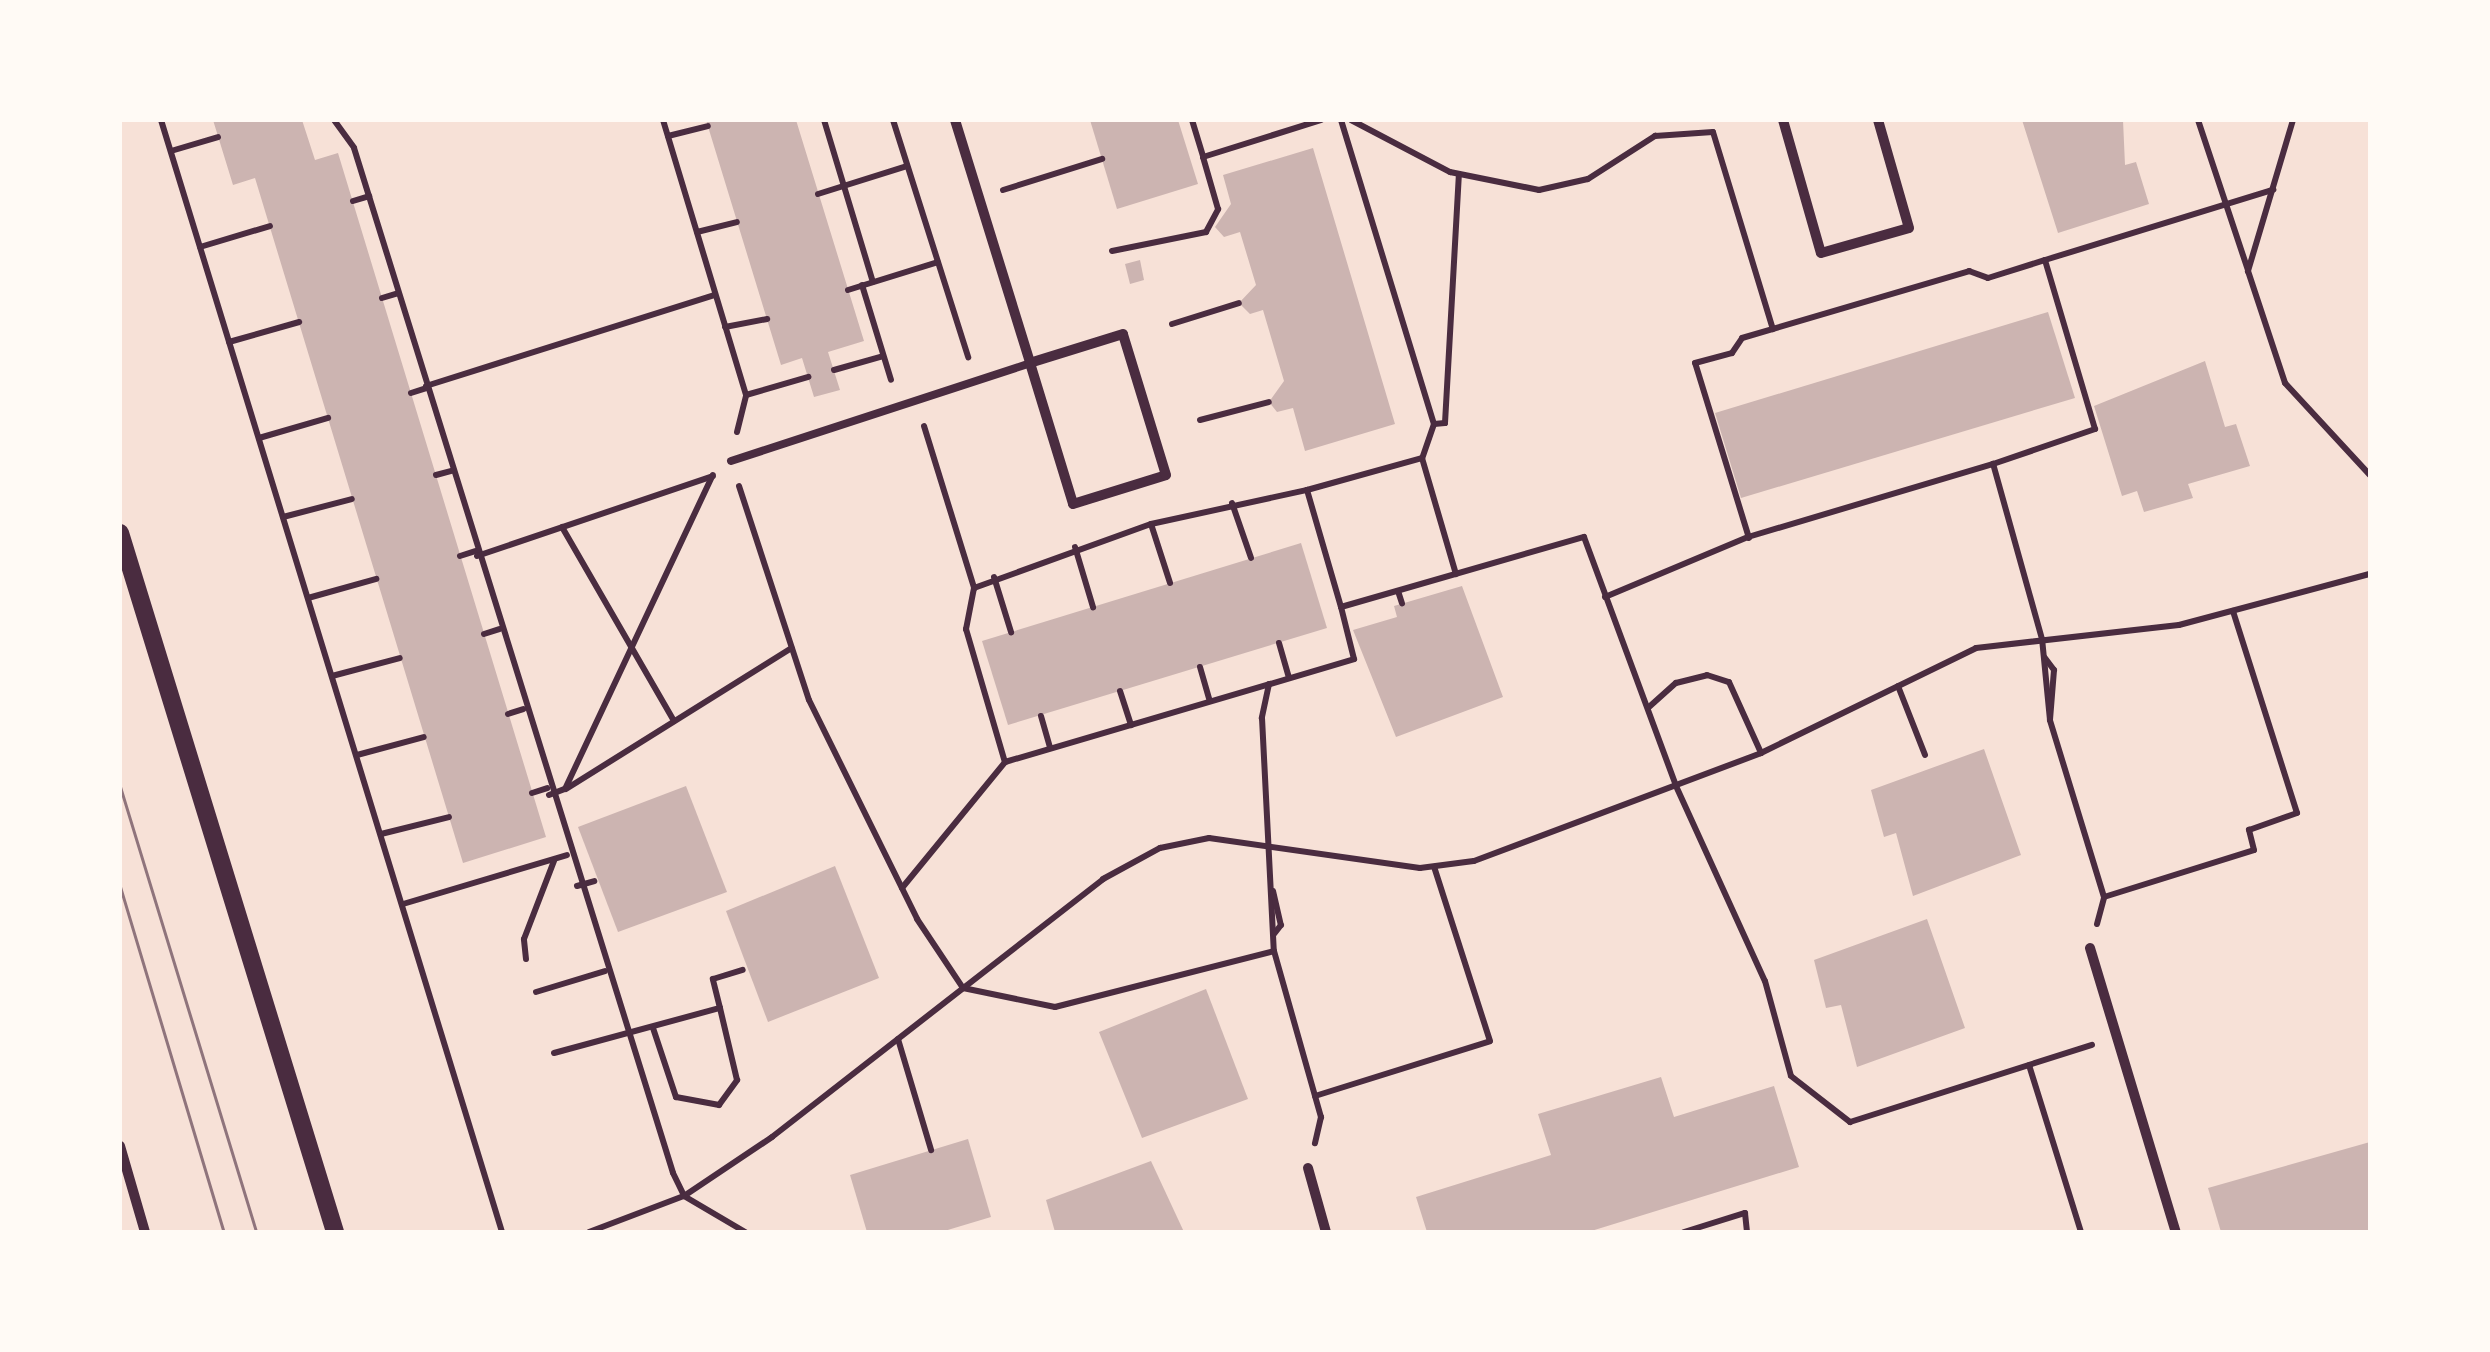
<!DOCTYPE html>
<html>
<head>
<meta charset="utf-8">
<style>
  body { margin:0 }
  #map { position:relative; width:2490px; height:1352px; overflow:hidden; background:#f7e1d7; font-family:"Varela Round",sans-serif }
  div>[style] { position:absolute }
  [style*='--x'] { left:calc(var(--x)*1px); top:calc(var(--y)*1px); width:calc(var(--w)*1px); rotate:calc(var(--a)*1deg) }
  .building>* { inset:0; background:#ccb4b1 }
  .path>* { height:6px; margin:-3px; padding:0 3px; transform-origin:3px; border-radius:3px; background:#4a2c40 }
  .service>* { height:8px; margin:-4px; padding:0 4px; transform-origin:4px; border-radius:4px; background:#4a2c40 }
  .minor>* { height:10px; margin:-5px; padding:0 5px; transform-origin:5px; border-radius:5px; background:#4a2c40 }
  .tertiary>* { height:18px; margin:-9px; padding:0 9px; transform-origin:9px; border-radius:9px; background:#4a2c40 }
  .tram>* { height:2.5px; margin:-1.25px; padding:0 1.25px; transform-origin:1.25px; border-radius:1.25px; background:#8f747c }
  span { translate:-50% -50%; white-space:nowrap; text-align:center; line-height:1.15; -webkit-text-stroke:10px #fffaf5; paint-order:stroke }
  .frame { position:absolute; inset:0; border:122px solid #fffaf5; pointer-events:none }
</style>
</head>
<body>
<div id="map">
  <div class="building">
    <div style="clip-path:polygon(213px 120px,302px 120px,315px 160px,338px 153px,546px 837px,463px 863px,255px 178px,233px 185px)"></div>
    <div style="clip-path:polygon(706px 120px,796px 120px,864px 341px,828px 352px,840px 390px,814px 397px,802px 358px,781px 365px)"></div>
    <div style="clip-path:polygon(1090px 120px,1178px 120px,1198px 184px,1117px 209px)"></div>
    <div style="clip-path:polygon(2022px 120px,2123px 120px,2125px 165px,2136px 162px,2149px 204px,2058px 233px)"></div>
    <div style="clip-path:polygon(1313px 148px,1395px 424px,1305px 451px,1293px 408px,1277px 412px,1269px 402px,1284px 381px,1263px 310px,1250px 314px,1239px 303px,1256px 285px,1240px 232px,1224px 237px,1215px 227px,1231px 204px,1223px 175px)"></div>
    <div style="clip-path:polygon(1140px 260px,1144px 280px,1130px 284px,1125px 264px)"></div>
    <div style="clip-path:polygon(2048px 312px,2075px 398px,1741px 498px,1715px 413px)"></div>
    <div style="clip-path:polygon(2205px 361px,2225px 427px,2236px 424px,2250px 466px,2188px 484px,2193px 498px,2144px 512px,2137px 491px,2122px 496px,2094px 406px)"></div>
    <div style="clip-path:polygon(1301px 543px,1327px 628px,1008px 725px,982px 641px)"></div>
    <div style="clip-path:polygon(1462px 586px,1503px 697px,1396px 737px,1353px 630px,1397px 617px,1394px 606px)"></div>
    <div style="clip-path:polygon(1984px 749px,2021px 855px,1913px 896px,1896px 833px,1884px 837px,1871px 790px)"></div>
    <div style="clip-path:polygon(686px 786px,727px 892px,618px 932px,578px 827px)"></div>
    <div style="clip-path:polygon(835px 866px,879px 978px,768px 1022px,726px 911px)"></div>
    <div style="clip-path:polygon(1927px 919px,1965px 1028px,1857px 1067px,1841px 1005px,1826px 1008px,1814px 960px)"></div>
    <div style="clip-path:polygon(1206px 989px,1248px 1099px,1142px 1138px,1099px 1032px)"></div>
    <div style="clip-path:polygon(1661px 1077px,1674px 1117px,1774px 1086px,1799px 1167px,1588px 1232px,1427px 1232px,1416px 1197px,1551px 1155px,1538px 1114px)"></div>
    <div style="clip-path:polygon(968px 1139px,991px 1217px,941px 1232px,867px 1232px,850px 1175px)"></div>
    <div style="clip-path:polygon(2370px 1142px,2370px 1232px,2221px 1232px,2208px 1188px)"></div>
    <div style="clip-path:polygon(1151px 1161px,1184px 1232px,1055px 1232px,1046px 1200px)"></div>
  </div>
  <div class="path">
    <div style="--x:161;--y:120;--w:1163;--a:72.95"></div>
    <div style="--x:334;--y:120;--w:34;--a:54"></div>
    <div style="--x:354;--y:148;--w:1073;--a:72.71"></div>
    <div style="--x:673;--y:1173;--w:25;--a:64"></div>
    <div style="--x:684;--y:1196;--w:71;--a:30.5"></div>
    <div style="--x:663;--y:120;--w:287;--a:73.2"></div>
    <div style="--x:746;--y:395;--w:65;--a:-16.2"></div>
    <div style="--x:824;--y:120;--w:169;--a:73.2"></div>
    <div style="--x:893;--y:120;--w:249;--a:72.4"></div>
    <div style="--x:1192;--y:120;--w:39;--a:73"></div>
    <div style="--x:1341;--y:120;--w:318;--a:73"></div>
    <div style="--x:1434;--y:424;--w:36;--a:109"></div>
    <div style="--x:1351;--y:120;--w:112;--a:27.7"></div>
    <div style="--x:1450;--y:172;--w:91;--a:11.4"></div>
    <div style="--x:1539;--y:190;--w:50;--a:-12.7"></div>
    <div style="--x:1588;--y:179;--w:80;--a:-32.7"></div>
    <div style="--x:1655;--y:136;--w:58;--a:-3.9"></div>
    <div style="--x:1713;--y:132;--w:206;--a:73.1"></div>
    <div style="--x:2198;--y:120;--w:158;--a:71.6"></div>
    <div style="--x:2293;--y:120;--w:158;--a:106.6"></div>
    <div style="--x:2248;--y:271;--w:118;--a:71.7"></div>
    <div style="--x:2285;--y:383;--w:125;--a:47.3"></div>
    <div style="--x:668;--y:136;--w:41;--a:-14"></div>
    <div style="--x:171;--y:151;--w:49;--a:-16.6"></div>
    <div style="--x:1003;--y:190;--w:104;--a:-17.4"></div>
    <div style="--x:818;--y:194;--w:93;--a:-17.5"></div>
    <div style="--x:353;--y:201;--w:17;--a:-17"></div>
    <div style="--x:697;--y:232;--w:41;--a:-14"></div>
    <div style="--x:200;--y:247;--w:73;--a:-16.7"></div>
    <div style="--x:1112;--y:251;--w:96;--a:-11.4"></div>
    <div style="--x:1206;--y:232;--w:26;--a:-62"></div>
    <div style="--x:1218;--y:209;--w:54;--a:-106.1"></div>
    <div style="--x:1203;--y:157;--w:124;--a:-17.4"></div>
    <div style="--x:862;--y:285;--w:99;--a:73"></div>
    <div style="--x:848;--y:290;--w:94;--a:-17.3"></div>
    <div style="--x:382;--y:298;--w:17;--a:-17"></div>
    <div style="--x:1172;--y:324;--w:70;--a:-17.4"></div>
    <div style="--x:725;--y:327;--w:43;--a:-10.8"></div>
    <div style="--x:229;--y:342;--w:73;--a:-15.9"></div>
    <div style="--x:834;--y:370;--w:51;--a:-15.9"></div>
    <div style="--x:426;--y:386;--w:303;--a:-17.5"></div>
    <div style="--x:411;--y:393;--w:16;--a:-18"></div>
    <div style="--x:1200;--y:420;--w:71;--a:-14.6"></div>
    <div style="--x:1434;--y:424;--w:11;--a:-5"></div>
    <div style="--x:1445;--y:423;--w:248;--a:-86.8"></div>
    <div style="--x:924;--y:426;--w:170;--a:72.8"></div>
    <div style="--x:974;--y:588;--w:42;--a:101"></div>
    <div style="--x:966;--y:629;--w:139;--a:73.7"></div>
    <div style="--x:1005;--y:762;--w:364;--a:-16.4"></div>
    <div style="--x:1354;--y:659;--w:54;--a:-104"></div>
    <div style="--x:1341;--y:607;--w:253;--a:-16.1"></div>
    <div style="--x:1584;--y:537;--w:265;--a:69.7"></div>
    <div style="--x:1676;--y:786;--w:214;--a:65.5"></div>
    <div style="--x:1765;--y:981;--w:98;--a:74.7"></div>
    <div style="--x:1791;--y:1076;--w:75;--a:37.9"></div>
    <div style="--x:1850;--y:1122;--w:254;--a:-17.7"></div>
    <div style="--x:737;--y:432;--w:38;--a:-76"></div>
    <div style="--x:259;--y:438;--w:72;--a:-16.2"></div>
    <div style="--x:436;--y:475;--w:16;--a:-15"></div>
    <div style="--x:739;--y:486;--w:225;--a:71.9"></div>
    <div style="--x:809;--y:700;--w:244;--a:63.7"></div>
    <div style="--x:917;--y:919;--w:83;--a:56.3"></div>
    <div style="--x:963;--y:988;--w:94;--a:11.7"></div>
    <div style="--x:1055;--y:1007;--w:226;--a:-14.3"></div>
    <div style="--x:1307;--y:490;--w:119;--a:-15.5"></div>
    <div style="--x:1422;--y:458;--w:121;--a:73.7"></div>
    <div style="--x:1232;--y:503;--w:58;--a:70.9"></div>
    <div style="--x:283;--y:517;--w:71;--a:-14.6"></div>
    <div style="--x:1151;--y:524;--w:62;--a:72.1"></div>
    <div style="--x:562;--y:527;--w:224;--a:60"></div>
    <div style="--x:1749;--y:538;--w:183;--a:-107.1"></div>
    <div style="--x:1695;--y:363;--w:38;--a:-15"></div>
    <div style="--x:1732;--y:353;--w:18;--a:-56"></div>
    <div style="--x:1742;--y:338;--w:237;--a:-16.4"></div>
    <div style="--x:1969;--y:271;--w:20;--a:20"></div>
    <div style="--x:1988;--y:278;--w:60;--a:-17.5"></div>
    <div style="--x:1075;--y:547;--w:63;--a:73.3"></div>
    <div style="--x:460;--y:556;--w:16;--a:-18"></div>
    <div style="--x:477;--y:556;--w:249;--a:-18.7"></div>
    <div style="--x:994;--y:577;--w:58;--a:72.8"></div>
    <div style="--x:974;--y:588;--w:188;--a:-19.9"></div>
    <div style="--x:1151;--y:524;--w:160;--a:-12.3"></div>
    <div style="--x:1307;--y:490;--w:122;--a:73.8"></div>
    <div style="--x:1398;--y:591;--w:13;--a:72"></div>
    <div style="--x:1605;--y:597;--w:155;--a:-22.8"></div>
    <div style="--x:1748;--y:537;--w:256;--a:-16.6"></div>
    <div style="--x:308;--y:598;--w:71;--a:-15.6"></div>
    <div style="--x:484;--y:634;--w:16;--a:-18"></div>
    <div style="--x:1279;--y:643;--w:36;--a:74"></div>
    <div style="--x:2045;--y:658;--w:15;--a:53"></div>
    <div style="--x:2054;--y:670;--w:50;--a:94.6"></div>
    <div style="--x:1200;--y:667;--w:35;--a:74"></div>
    <div style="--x:332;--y:676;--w:70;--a:-14.8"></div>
    <div style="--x:1269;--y:684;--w:35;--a:102"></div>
    <div style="--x:1262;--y:718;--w:233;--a:87.1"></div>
    <div style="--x:1274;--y:951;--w:173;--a:74.2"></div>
    <div style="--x:1321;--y:1117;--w:27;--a:103"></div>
    <div style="--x:1898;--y:686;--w:74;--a:68.6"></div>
    <div style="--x:1120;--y:691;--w:36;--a:72"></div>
    <div style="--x:1649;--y:707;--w:36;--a:-42"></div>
    <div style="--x:1676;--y:683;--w:32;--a:-14"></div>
    <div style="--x:1707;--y:675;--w:23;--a:18"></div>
    <div style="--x:1729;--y:682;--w:78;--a:65.7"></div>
    <div style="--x:508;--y:714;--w:16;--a:-18"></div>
    <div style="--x:1041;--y:716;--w:33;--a:74"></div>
    <div style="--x:357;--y:755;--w:69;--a:-15"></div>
    <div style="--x:566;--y:789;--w:266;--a:-32"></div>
    <div style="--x:532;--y:793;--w:16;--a:-18"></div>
    <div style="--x:549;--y:795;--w:17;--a:-21"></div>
    <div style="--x:565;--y:789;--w:347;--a:-64.8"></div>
    <div style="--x:381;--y:834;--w:70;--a:-14"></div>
    <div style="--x:577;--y:886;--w:18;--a:-16"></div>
    <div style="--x:902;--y:888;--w:163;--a:-50.7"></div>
    <div style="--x:1273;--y:891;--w:35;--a:77"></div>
    <div style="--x:1281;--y:925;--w:11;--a:128"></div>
    <div style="--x:2104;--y:897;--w:157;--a:-17.4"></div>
    <div style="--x:2254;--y:850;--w:21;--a:-104"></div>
    <div style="--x:2249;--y:830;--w:51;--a:-19.5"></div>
    <div style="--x:2297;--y:813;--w:212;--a:-107.6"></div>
    <div style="--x:403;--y:904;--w:171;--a:-16.6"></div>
    <div style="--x:2097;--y:924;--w:28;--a:-75"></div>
    <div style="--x:2104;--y:897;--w:185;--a:-107"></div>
    <div style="--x:2050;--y:720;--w:81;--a:-95.6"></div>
    <div style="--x:2042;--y:639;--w:182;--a:-105.6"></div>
    <div style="--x:1993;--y:464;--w:108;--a:-18.9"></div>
    <div style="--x:2095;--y:429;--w:176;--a:-106.5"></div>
    <div style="--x:2045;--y:260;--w:239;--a:-17.1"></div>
    <div style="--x:526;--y:959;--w:20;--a:-96"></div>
    <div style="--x:524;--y:939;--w:84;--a:-69"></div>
    <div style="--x:536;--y:992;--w:72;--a:-16.9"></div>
    <div style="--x:653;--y:1028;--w:73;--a:71.6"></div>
    <div style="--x:676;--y:1097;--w:44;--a:10.5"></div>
    <div style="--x:719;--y:1105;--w:31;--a:-54"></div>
    <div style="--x:737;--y:1080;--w:74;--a:-103.3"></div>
    <div style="--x:898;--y:1039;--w:116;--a:73.4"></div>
    <div style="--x:554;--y:1053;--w:172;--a:-15.2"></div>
    <div style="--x:720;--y:1008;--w:30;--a:-104"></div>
    <div style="--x:713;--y:979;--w:31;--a:-17"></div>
    <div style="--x:2029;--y:1065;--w:175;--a:72.7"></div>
    <div style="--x:1315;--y:1096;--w:183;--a:-17.4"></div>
    <div style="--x:1490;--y:1041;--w:183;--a:-107.8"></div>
    <div style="--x:589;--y:1232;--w:102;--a:-20.8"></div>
    <div style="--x:684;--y:1196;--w:106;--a:-33.8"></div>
    <div style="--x:772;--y:1137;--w:420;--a:-37.9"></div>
    <div style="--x:1103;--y:879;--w:65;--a:-28.5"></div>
    <div style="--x:1160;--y:848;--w:50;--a:-11.5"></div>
    <div style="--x:1209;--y:838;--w:213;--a:8.1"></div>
    <div style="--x:1420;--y:868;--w:54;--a:-7.4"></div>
    <div style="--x:1474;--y:861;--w:307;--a:-20.6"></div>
    <div style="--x:1761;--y:753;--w:239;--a:-26"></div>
    <div style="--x:1976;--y:648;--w:204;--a:-6.5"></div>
    <div style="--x:2179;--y:625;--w:198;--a:-15"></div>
    <div style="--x:1684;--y:1232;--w:64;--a:-17.3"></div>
    <div style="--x:1745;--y:1213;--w:19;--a:84"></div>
  </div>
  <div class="service">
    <div style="--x:731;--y:461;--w:315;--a:-18.1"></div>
  </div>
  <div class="minor">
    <div style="--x:955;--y:120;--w:254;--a:72.8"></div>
    <div style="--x:1030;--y:363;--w:147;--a:73"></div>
    <div style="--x:1073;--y:504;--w:97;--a:-17.3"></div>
    <div style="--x:1166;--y:475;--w:147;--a:-107"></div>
    <div style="--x:1123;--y:334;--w:97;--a:162.7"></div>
    <div style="--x:1783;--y:120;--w:138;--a:74.1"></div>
    <div style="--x:1821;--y:253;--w:91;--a:-15.9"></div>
    <div style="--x:1909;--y:228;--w:112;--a:-106"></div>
    <div style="--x:2090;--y:948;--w:297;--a:73.2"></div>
    <div style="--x:120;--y:1146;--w:90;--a:73.8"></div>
    <div style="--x:1308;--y:1168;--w:66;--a:74.3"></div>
  </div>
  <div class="tertiary">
    <div style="--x:120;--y:533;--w:731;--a:72.9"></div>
  </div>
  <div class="tram">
    <div style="--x:120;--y:785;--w:468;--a:73"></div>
    <div style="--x:120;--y:885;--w:362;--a:73.3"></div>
  </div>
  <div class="frame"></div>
</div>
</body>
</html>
